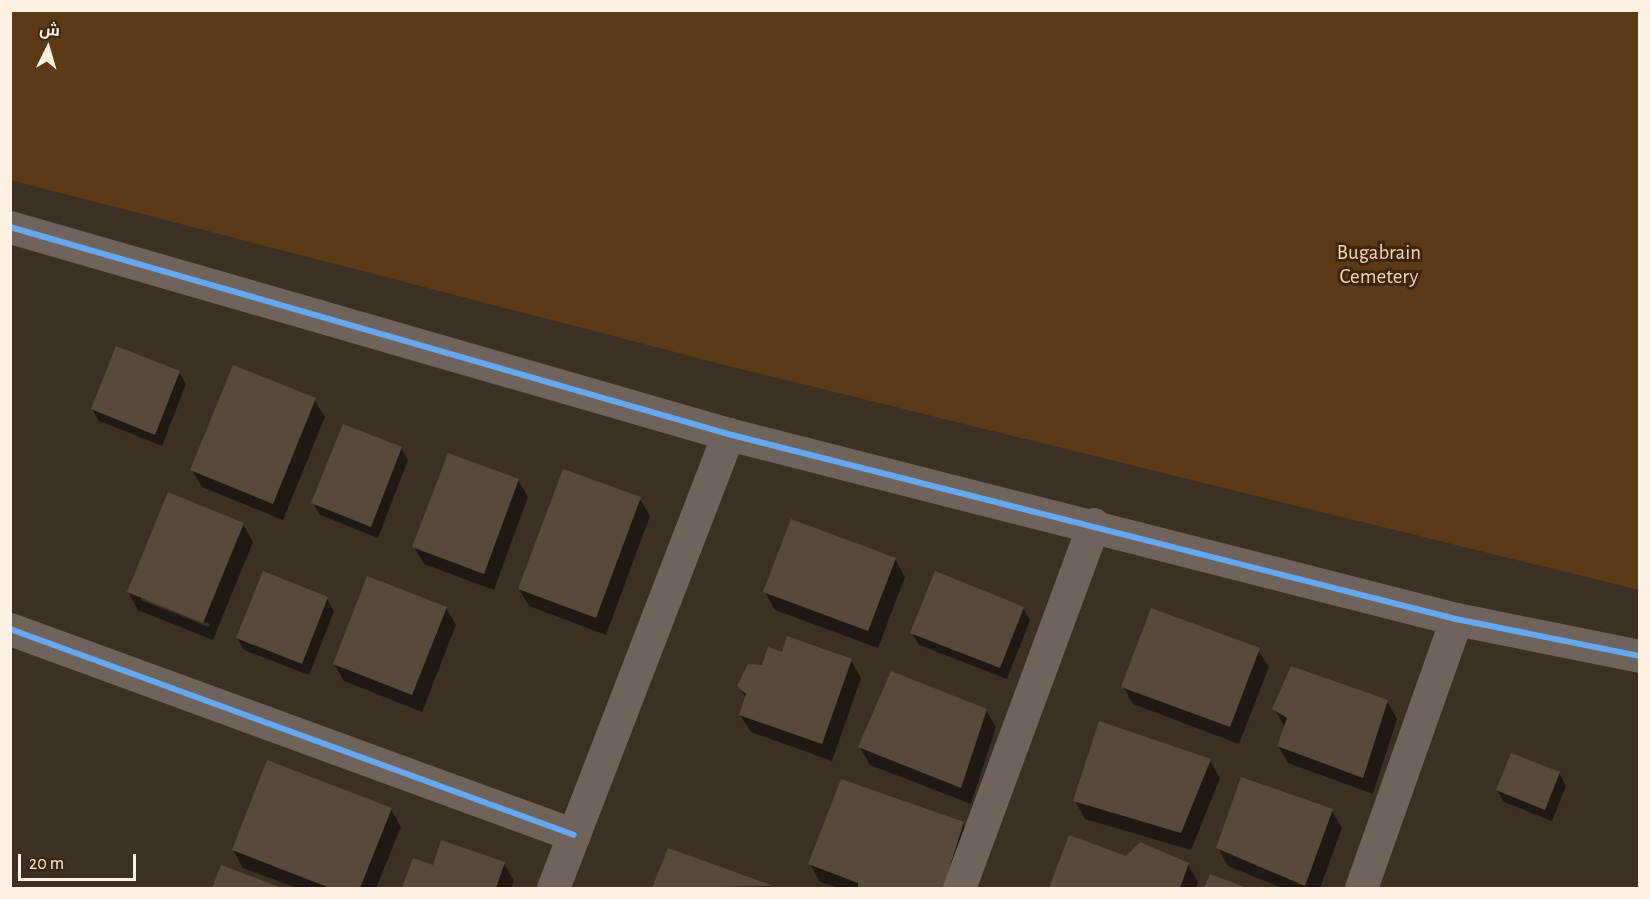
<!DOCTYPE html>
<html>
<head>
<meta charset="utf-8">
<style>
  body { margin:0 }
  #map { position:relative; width:1650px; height:899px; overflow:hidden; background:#3c3025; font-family:"Alegreya Sans",Cairo,sans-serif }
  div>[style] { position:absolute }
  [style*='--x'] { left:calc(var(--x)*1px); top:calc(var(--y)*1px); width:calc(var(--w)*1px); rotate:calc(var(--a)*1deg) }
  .green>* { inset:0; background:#5c3a16 }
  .shadow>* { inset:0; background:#0007 }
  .building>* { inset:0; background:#584a3a }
  .street>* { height:33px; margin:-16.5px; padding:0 16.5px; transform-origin:16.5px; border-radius:16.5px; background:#6e645c }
  .cycleway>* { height:6px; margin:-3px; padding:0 3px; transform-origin:3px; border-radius:3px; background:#66a8f1 }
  span { translate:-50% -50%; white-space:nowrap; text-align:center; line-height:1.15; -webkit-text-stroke:6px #3b2612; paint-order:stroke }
  .park-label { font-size:21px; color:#fed2aa }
  .frame { position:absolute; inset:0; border:12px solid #fef0e3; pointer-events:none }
  .north { position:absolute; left:18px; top:18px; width:60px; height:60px; -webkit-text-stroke:4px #3b2612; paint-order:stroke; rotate:5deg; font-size:16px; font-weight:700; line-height:24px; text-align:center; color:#fef0e3 }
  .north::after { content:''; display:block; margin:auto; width:21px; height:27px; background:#fef0e3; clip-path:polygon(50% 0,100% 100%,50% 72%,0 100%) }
  .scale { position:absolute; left:18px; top:854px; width:118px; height:27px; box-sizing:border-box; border:3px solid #fef0e3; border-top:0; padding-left:8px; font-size:18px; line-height:21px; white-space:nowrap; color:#fef0e3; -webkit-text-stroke:4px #3b2612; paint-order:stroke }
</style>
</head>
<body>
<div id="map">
  <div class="green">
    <div style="clip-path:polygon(10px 11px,1639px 11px,1639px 590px,725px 365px,11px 180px)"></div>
  </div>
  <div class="shadow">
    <div style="clip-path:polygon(179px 372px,186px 384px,162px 446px,99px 421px,92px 409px)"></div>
    <div style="clip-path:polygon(314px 399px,325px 417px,283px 520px,202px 487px,192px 470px)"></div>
    <div style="clip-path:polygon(401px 448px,408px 460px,378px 538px,320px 515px,313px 503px)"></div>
    <div style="clip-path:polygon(518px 480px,528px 497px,494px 590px,424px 564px,414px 547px)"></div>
    <div style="clip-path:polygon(640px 499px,650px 516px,606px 635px,529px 606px,519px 589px)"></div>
    <div style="clip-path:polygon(evenodd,243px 524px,253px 542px,213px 640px,138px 610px,128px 592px,243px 524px,141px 597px,210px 624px,209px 627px,141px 600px,141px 597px)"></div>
    <div style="clip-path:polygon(895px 559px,905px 577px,878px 648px,775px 610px,765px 592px)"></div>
    <div style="clip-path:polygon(327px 599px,334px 611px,309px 675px,244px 650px,237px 638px)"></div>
    <div style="clip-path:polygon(446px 608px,456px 625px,422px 712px,344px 681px,334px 664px)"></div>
    <div style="clip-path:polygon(1023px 608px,1030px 620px,1007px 679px,919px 645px,912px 633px)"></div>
    <div style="clip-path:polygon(1258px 650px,1269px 667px,1239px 744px,1133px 704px,1123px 687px)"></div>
    <div style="clip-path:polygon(783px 654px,851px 660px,861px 678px,832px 761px,751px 732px,740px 715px,746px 698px,739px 686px)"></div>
    <div style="clip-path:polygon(1387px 701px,1397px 719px,1373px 794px,1288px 763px,1278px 746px,1285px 727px,1274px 709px)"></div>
    <div style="clip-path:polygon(986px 710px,996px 727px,971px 804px,870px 765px,860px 747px)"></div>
    <div style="clip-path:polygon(1210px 760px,1220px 778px,1191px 850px,1085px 819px,1075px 801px)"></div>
    <div style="clip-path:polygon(1559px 773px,1566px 786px,1552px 821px,1504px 802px,1497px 790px)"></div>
    <div style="clip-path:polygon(391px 809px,401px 827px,376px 888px,297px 888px,243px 868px,233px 850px)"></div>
    <div style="clip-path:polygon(1332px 811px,1342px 828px,1320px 888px,1282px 888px,1228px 866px,1218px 848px)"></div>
    <div style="clip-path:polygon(963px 823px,973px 840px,958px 888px,839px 888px,820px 882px,810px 864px)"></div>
    <div style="clip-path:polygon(1070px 837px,1126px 857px,1188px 864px,1198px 882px,1196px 888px,1051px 888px)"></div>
    <div style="clip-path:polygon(669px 850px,773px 887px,773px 888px,653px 888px)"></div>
    <div style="clip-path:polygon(414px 860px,434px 867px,504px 864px,514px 881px,511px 888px,404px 888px)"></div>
    <div style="clip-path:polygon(222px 867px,278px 888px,213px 888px)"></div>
    <div style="clip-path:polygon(1210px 876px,1244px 888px,1206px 888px)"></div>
  </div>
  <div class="building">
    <div style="clip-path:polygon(116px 346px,180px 371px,155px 435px,91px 409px)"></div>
    <div style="clip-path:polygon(233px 365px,316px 398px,273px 504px,190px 470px)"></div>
    <div style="clip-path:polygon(343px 424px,402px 447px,371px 527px,311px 503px)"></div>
    <div style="clip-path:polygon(448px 453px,519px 479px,484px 574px,412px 547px)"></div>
    <div style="clip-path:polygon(563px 469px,641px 497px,596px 618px,518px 589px)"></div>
    <div style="clip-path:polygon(168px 492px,244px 523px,203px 623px,127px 592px)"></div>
    <div style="clip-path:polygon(791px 519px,896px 558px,868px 631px,763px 592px)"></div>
    <div style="clip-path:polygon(263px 571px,328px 597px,302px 664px,236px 638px)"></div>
    <div style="clip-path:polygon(935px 571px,1024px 607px,1000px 668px,910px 633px)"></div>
    <div style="clip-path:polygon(367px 576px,447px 607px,412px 695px,333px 664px)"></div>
    <div style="clip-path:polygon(1151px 608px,1260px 648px,1230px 727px,1121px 687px)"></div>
    <div style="clip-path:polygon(787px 636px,852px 659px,822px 744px,739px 715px,746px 694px,737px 686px,748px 664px,762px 665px,768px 647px,782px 652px)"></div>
    <div style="clip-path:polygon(1291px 666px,1388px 700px,1363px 778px,1277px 746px,1287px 718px,1272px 709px)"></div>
    <div style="clip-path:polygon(891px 671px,987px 709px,961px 788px,858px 747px)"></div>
    <div style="clip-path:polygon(1099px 721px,1211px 759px,1181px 833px,1073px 801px)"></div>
    <div style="clip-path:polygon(1511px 753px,1560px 772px,1545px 810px,1496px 790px)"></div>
    <div style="clip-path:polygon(267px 760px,392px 808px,360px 888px,330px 888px,232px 850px)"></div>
    <div style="clip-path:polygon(1241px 777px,1333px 809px,1305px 886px,1216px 848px)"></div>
    <div style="clip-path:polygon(841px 779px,964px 822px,943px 888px,858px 888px,858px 883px,808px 864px)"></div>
    <div style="clip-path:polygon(1069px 835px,1126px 856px,1140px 842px,1189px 863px,1180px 888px,1049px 888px)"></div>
    <div style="clip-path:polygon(441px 840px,505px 862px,496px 888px,402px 888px,413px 858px,433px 865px)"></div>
    <div style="clip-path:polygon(668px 848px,774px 886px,652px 888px)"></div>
    <div style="clip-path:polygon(221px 865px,282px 888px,212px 888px)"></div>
    <div style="clip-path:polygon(1210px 874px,1247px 888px,1204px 888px)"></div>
  </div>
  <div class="street">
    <div style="--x:10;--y:227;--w:747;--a:16.08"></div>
    <div style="--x:728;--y:434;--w:751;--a:14.26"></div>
    <div style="--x:1456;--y:619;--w:188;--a:11.4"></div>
    <div style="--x:10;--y:629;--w:600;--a:20.06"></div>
    <div style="--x:553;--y:888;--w:487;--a:-68.9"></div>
    <div style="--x:959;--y:888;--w:388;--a:-69.7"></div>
    <div style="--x:1361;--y:888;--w:285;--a:-70.5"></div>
  </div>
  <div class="cycleway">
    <div style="--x:10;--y:227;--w:747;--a:16.08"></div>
    <div style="--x:728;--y:434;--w:751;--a:14.26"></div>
    <div style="--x:1456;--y:619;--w:188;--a:11.4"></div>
    <div style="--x:10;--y:629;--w:600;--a:20.06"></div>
  </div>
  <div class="park-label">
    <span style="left:1379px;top:265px">Bugabrain<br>Cemetery</span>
  </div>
  <div class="frame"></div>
  <div class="north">ش</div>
  <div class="scale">20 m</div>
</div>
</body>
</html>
